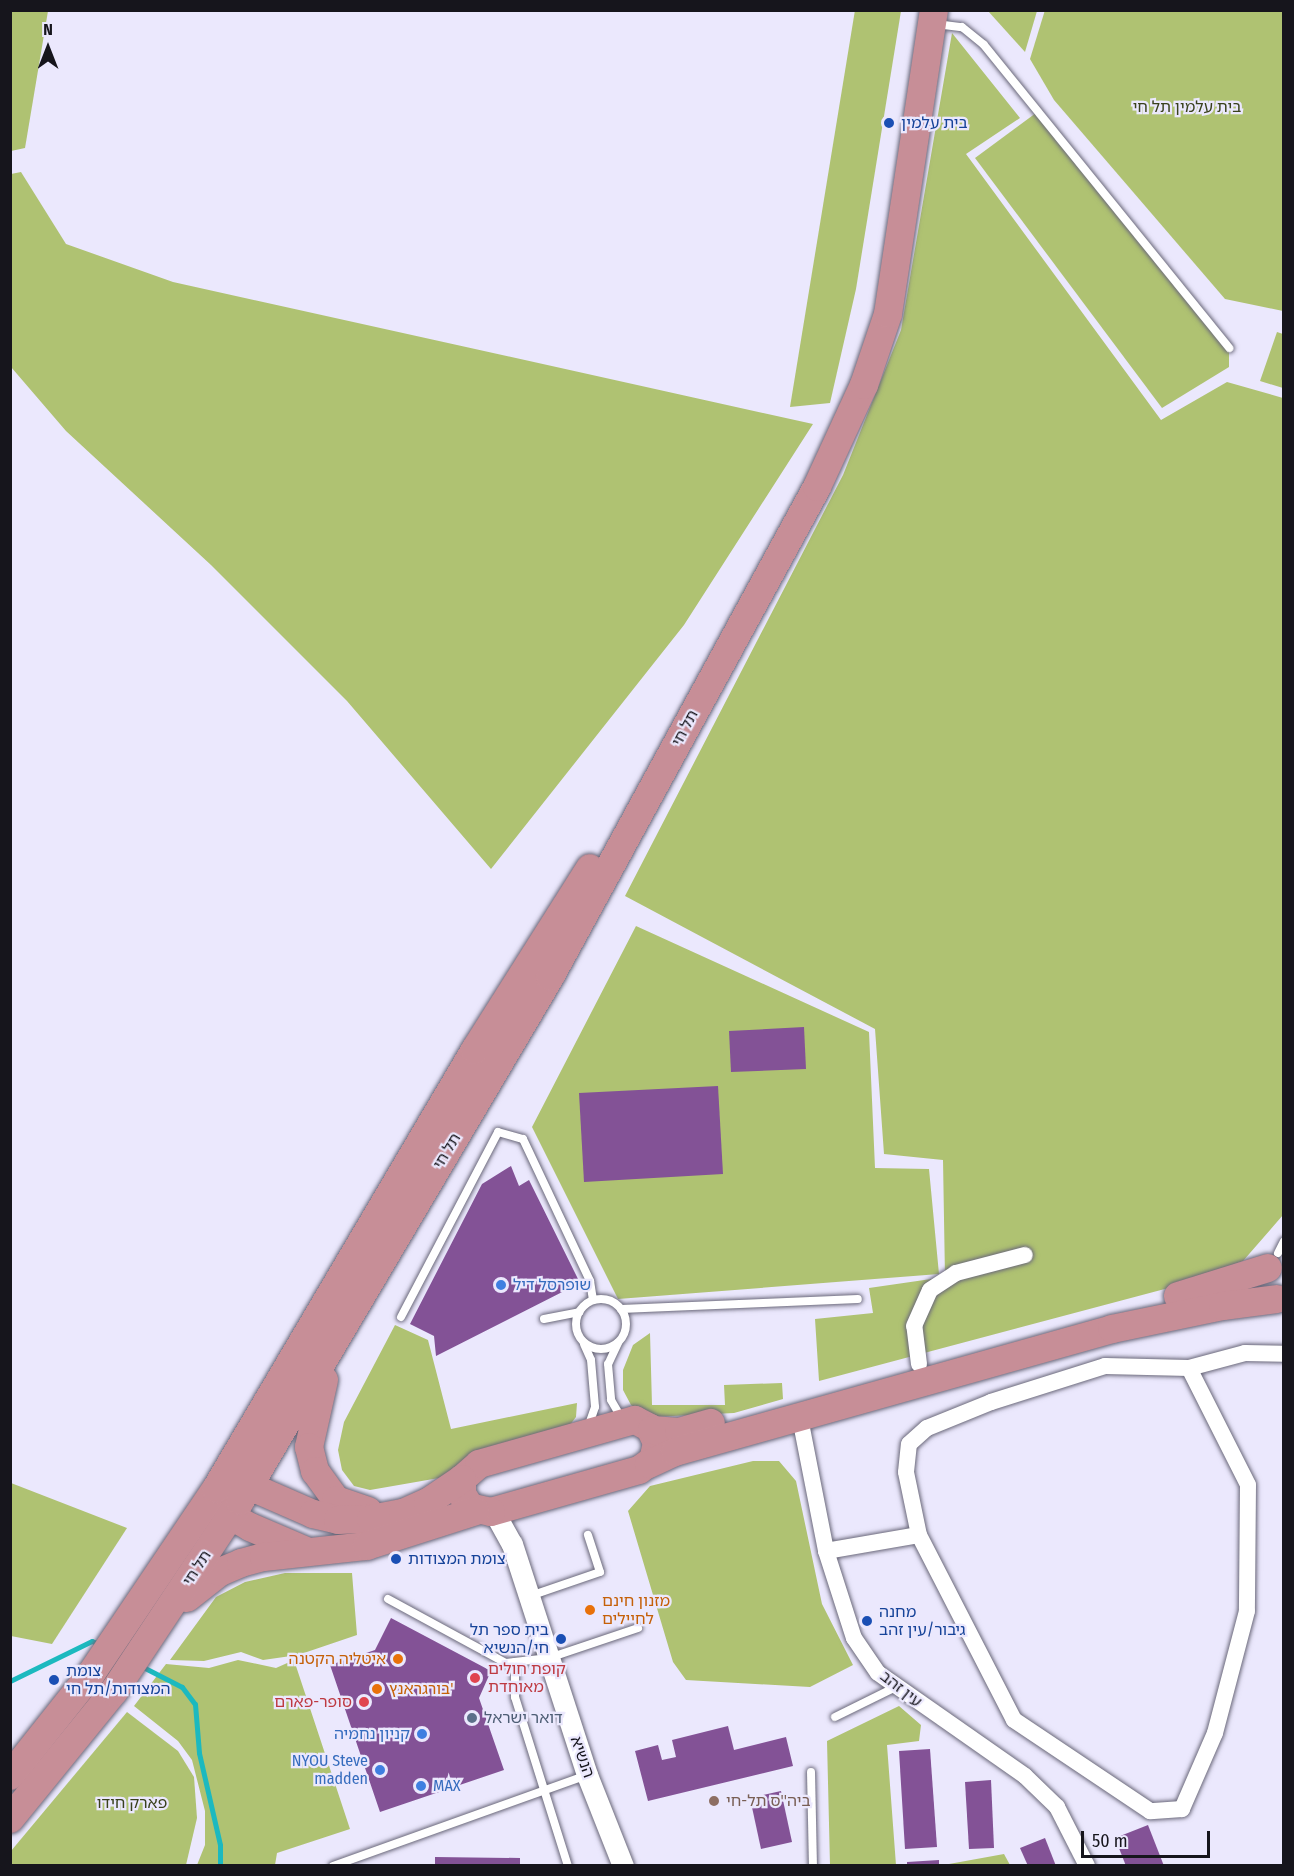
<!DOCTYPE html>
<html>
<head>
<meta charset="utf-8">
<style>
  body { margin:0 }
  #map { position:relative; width:1294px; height:1876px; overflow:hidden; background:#ebe8fd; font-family:"Fira Sans Condensed","Noto Sans Hebrew",sans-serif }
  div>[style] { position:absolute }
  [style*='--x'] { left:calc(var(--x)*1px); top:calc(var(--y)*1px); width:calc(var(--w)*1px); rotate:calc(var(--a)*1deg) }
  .green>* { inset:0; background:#afc272 }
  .stream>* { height:5px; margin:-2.5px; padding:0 2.5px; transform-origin:2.5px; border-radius:2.5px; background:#1cb9bf }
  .building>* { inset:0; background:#835296 }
  .roads { filter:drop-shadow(0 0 2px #6a687a) drop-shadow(0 0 2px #6a687a) }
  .service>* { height:8px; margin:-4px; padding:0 4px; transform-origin:4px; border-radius:4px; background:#fff }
  .service>.ring { margin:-4px; padding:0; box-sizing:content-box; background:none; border:8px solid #fff; border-radius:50% }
  .minor>* { height:16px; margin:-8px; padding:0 8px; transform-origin:8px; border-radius:8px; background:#fff }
  .tertiary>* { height:21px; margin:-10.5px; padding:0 10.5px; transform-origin:10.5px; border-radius:10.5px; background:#fff }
  .trunk>* { height:28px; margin:-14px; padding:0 14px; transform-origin:14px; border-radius:14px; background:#c78e97 }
  .dots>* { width:16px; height:16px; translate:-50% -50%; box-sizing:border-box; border:3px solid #ebe8fd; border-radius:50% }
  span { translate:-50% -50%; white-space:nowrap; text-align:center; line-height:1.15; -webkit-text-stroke:4.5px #ebe8fd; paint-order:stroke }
  .park-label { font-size:16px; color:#39411c }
  .transit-label { font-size:16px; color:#164399 }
  .left { translate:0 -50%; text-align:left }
  .right { translate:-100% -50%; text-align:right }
  .street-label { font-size:16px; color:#16151c }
  .shop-label { font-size:16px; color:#366cbe }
  .food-label { font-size:16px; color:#c56008 }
  .health-label { font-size:16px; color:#be3a42 }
  .service-label { font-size:16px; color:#4e5e75 }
  .education-label { font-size:16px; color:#785e54 }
  .frame { position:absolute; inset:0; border:12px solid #16151c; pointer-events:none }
  .north { position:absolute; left:18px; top:18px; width:60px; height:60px; -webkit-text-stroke:4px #ebe8fd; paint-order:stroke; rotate:0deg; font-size:16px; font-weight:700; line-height:24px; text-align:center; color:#16151c }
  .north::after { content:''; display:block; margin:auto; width:21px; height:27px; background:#16151c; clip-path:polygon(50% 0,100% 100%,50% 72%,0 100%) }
  .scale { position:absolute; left:1081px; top:1831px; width:129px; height:27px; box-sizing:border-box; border:3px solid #16151c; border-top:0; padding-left:8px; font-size:18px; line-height:21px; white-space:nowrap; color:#16151c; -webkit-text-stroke:4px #ebe8fd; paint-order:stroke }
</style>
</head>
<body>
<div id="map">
  <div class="green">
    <div style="clip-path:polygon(855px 10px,901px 11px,856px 289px,830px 403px,790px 407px)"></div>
    <div style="clip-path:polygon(1045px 10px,1283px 11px,1283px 311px,1225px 299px,1054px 100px,1030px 59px)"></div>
    <div style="clip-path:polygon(10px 11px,48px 11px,25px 148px,11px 151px)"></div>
    <div style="clip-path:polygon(988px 11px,1037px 11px,1025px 52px)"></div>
    <div style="clip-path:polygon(952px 33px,1020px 118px,966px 154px,1161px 420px,1227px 382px,1283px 398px,1283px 1215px,1243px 1261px,1176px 1286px,819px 1381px,815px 1319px,873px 1313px,869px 1288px,945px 1277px,943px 1160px,884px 1154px,875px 1029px,625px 896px,843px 475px,901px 330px)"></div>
    <div style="clip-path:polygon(1040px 110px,1229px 348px,1229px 367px,1162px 408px,975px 158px)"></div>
    <div style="clip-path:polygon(21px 172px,66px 244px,173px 282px,813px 424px,684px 625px,491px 869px,347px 701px,211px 565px,66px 431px,11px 367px,11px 174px)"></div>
    <div style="clip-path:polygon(1277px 332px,1283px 334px,1283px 388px,1260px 381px)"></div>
    <div style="clip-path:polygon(636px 926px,869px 1032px,875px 1168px,929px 1169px,939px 1274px,618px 1299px,532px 1127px)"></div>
    <div style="clip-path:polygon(395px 1325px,428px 1340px,451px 1429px,577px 1403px,576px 1417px,569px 1426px,439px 1478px,370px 1490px,354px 1486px,342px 1470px,338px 1450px,344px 1422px)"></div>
    <div style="clip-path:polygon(650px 1333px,652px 1405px,725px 1405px,724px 1385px,782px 1383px,783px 1399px,734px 1413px,652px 1417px,631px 1405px,623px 1390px,623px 1370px,633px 1345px)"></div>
    <div style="clip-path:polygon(753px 1461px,779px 1461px,796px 1481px,822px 1604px,853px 1665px,810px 1687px,686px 1680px,673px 1662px,628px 1511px,650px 1486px)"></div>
    <div style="clip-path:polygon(11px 1483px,127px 1528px,52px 1644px,11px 1636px)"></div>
    <div style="clip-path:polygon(285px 1573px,352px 1573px,357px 1635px,298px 1655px,263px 1660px,241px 1652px,204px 1661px,170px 1660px,216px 1597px,245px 1582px)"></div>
    <div style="clip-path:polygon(238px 1660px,276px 1668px,294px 1660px,350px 1829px,277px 1853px,275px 1865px,197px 1865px,205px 1845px,205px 1811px,192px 1760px,178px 1741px,134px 1706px,166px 1664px,209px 1668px)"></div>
    <div style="clip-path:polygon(899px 1706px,921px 1725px,919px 1741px,887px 1745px,896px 1865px,830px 1865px,827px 1741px)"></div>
    <div style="clip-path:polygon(127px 1712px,178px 1751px,194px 1777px,197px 1818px,186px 1865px,11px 1865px,11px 1851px)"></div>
    <div style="clip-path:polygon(1004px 1854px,1010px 1865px,949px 1865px,949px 1864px)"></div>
  </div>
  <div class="stream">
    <div style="--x:141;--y:1666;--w:46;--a:27.1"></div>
    <div style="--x:182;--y:1687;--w:21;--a:53"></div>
    <div style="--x:195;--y:1704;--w:49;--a:85.3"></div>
    <div style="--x:199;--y:1753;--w:94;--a:77.1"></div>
    <div style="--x:220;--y:1845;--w:21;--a:90"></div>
    <div style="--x:10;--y:1681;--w:91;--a:-26"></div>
    <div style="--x:92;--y:1641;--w:10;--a:24"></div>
  </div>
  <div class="building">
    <div style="clip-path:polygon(804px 1027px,806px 1069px,731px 1072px,729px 1031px)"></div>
    <div style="clip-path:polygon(718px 1086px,723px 1174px,584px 1182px,579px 1093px)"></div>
    <div style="clip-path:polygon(511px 1166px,519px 1186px,529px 1180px,580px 1283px,436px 1356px,434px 1336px,410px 1324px,482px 1184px)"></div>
    <div style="clip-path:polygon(391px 1618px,491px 1671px,479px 1698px,504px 1770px,380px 1812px,330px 1665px,375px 1650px)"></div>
    <div style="clip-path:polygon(728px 1726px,734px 1750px,786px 1737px,793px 1766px,648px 1801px,635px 1751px,658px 1745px,662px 1760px,676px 1757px,672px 1740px)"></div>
    <div style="clip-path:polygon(930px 1749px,937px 1847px,905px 1849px,899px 1751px)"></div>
    <div style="clip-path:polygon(991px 1780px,994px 1848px,969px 1849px,965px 1782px)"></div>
    <div style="clip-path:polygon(781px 1791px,792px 1842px,761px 1849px,750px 1798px)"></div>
    <div style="clip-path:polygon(1148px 1825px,1164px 1866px,1126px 1866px,1115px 1838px)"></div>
    <div style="clip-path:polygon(1045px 1838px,1056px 1866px,1028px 1866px,1020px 1848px)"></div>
    <div style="clip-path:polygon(435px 1857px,520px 1858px,520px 1866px,435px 1866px)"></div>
    <div style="clip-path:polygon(939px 1860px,939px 1866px,907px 1866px,907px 1862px)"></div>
  </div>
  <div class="roads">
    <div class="service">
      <div style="--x:936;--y:24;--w:26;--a:7"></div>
      <div style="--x:962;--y:27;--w:28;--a:39"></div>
      <div style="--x:984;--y:45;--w:390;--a:51"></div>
      <div style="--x:1278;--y:1253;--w:13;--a:-63"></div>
      <div class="ring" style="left:576px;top:1299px;width:42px;height:42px"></div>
      <div style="--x:621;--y:1309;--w:237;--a:-2.4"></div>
      <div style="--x:401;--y:1317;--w:209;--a:-62.3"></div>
      <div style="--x:498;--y:1132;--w:26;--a:16"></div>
      <div style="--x:523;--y:1139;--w:157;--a:64.7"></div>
      <div style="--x:590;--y:1281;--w:19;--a:81"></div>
      <div style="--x:544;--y:1319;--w:36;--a:-11"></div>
      <div style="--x:618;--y:1343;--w:23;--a:115"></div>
      <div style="--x:608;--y:1364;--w:36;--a:85"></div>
      <div style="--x:611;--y:1400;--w:20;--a:60"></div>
      <div style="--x:584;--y:1344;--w:17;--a:66"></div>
      <div style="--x:591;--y:1360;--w:47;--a:85.1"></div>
      <div style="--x:595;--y:1407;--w:21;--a:109"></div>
      <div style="--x:530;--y:1596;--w:74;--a:-18.9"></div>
      <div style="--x:600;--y:1572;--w:39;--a:-108"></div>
      <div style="--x:388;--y:1599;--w:134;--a:28.5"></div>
      <div style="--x:506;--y:1663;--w:43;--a:-6.6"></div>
      <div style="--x:549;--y:1658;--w:94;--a:-18.6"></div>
      <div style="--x:515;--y:1662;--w:35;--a:90"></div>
      <div style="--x:515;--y:1697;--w:177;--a:72.6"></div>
      <div style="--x:835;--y:1717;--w:68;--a:-26.2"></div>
      <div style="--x:811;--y:1772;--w:94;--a:88.8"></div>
      <div style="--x:333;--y:1866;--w:270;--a:-19.7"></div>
    </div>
    <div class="minor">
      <div style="--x:919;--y:1364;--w:38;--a:-97"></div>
      <div style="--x:914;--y:1326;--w:39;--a:-66"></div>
      <div style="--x:930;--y:1290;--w:31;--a:-33"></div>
      <div style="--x:956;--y:1273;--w:71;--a:-14.6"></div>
      <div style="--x:1189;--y:1368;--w:131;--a:63.2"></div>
      <div style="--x:1248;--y:1485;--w:126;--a:90.5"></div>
      <div style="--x:1247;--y:1611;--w:126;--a:104.7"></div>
      <div style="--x:1215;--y:1733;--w:83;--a:113.5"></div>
      <div style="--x:1182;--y:1809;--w:32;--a:176"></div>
      <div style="--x:1150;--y:1811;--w:164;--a:-146.2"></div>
      <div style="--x:1014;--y:1720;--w:208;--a:-117.2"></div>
      <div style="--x:919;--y:1535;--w:64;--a:-101.7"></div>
      <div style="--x:906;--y:1472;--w:28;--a:-84"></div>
      <div style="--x:909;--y:1444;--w:24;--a:-42"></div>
      <div style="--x:927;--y:1428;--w:69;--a:-22.1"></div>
      <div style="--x:991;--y:1402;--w:120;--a:-17.5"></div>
      <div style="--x:1105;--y:1366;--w:84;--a:1.4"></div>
      <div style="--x:1189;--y:1368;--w:58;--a:-15"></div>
      <div style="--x:1245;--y:1353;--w:39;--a:1"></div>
      <div style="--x:800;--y:1418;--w:136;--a:78.9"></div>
      <div style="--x:826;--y:1551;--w:91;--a:72.2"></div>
      <div style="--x:854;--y:1638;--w:42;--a:55.6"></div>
      <div style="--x:878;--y:1673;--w:179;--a:35"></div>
      <div style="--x:1025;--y:1776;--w:45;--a:44.1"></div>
      <div style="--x:1057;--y:1807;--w:66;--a:63"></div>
      <div style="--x:826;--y:1551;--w:94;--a:-9.8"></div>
    </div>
    <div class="tertiary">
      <div style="--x:494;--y:1512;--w:37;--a:61"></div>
      <div style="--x:512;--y:1544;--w:243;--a:72"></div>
      <div style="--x:587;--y:1775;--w:98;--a:68.4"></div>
    </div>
    <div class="trunk">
      <div style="--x:1178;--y:1296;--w:94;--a:-17.3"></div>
      <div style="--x:324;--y:1380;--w:69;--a:102.6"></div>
      <div style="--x:309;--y:1447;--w:25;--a:76"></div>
      <div style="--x:315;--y:1471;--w:36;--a:54"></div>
      <div style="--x:336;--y:1500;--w:34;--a:19"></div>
      <div style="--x:635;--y:1420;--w:17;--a:28"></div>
      <div style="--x:650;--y:1428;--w:17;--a:65"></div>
      <div style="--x:657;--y:1443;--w:17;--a:103"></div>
      <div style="--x:653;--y:1460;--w:17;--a:144"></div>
      <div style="--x:639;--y:1470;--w:154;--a:164.2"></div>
      <div style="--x:491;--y:1512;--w:22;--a:-167"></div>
      <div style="--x:470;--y:1507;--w:15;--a:-122"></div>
      <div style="--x:462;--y:1494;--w:15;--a:-90"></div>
      <div style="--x:462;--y:1479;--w:23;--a:-41"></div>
      <div style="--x:479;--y:1464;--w:162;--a:-15.8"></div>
      <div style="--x:652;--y:1430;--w:27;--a:4"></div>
      <div style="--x:679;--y:1432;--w:33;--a:-16"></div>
      <div style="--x:649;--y:1464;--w:29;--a:-25"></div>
      <div style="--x:675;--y:1452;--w:454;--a:-15.7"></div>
      <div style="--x:1112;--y:1329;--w:113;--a:-11.7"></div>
      <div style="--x:1223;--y:1306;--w:54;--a:-7.4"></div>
      <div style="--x:230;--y:1488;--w:19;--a:-6"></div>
      <div style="--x:249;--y:1486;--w:70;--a:23.6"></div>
      <div style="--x:313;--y:1514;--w:26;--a:13"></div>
      <div style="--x:338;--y:1520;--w:33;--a:-2"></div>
      <div style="--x:371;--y:1519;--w:33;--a:-11"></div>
      <div style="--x:403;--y:1513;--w:27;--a:-24"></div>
      <div style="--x:428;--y:1502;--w:41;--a:-34.1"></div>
      <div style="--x:221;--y:1498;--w:21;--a:61"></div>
      <div style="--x:231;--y:1516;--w:22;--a:30"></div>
      <div style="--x:250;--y:1527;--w:59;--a:23.1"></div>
      <div style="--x:187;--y:1598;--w:42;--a:-38.2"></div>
      <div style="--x:220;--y:1572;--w:23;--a:-23"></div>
      <div style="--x:241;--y:1563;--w:24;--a:-15"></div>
      <div style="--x:264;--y:1557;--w:104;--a:-6.1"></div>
      <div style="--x:367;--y:1546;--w:114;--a:-17.8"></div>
      <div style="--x:10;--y:1776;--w:130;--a:-51.5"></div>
      <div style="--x:91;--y:1674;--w:223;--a:-56"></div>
      <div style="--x:216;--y:1489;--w:510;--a:-59.46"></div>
      <div style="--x:475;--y:1050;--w:215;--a:-57.7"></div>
      <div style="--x:10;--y:1819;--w:165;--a:-50.9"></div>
      <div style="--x:114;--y:1691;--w:228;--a:-56.4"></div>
      <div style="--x:240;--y:1501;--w:609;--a:-59.39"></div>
      <div style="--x:550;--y:977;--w:558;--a:-61.41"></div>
      <div style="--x:817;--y:487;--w:112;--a:-65.3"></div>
      <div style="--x:864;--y:385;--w:75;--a:-71.3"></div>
      <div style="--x:888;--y:314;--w:307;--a:-81.4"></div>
    </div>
  </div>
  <div class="dots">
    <div style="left:889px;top:123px;background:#1a4fb4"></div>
    <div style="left:501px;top:1285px;background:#3f7fe0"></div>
    <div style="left:396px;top:1559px;background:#1a4fb4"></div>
    <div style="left:590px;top:1610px;background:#e8710a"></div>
    <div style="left:867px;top:1621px;background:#1a4fb4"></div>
    <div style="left:561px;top:1639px;background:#1a4fb4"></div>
    <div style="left:398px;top:1659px;background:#e8710a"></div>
    <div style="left:475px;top:1678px;background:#e0444e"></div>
    <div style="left:54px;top:1680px;background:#1a4fb4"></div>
    <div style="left:377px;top:1689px;background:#e8710a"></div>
    <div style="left:364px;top:1702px;background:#e0444e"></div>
    <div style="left:472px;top:1718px;background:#5c6f8a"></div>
    <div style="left:422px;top:1734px;background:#3f7fe0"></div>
    <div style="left:380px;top:1770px;background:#3f7fe0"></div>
    <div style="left:421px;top:1786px;background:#3f7fe0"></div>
    <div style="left:714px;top:1801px;background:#8d6e63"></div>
  </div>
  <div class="park-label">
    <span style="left:1187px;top:107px">בית עלמין תל חי</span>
    <span style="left:132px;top:1803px">פארק חידו</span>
  </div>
  <div class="transit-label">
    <span class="left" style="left:901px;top:123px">בית עלמין</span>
    <span class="left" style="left:408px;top:1559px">צומת המצודות</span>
    <span class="left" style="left:879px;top:1621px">מחנה<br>גיבור/עין זהב</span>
    <span class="right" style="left:549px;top:1639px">בית ספר תל<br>חי/הנשיא</span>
    <span class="left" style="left:66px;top:1680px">צומת<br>המצודות/תל חי</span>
  </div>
  <div class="street-label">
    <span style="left:685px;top:728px;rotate:-62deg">תל חי</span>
    <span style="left:447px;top:1151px;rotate:-59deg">תל חי</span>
    <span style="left:197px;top:1568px;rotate:-57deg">תל חי</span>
    <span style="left:901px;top:1689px;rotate:38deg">עין זהב</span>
    <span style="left:582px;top:1757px;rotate:71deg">הנשיא</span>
  </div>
  <div class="shop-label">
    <span class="left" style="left:513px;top:1285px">שופרסל דיל</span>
    <span class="right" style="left:410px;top:1734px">קניון נחמיה</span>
    <span class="right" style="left:368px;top:1770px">NYOU Steve<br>madden</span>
    <span class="left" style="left:433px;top:1786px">MAX</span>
  </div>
  <div class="food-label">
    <span class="left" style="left:602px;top:1610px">מזנון חינם<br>לחיילים</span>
    <span class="right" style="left:386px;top:1659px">איטליה הקטנה</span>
    <span class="left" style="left:389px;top:1689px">בורגראנץ'</span>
  </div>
  <div class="health-label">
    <span class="left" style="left:488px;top:1678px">קופת חולים<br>מאוחדת</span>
    <span class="right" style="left:352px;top:1702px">סופר-פארם</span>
  </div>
  <div class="service-label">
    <span class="left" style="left:484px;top:1718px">דואר ישראל</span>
  </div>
  <div class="education-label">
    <span class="left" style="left:726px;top:1801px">ביה''ס תל-חי</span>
  </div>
  <div class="frame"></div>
  <div class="north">N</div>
  <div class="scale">50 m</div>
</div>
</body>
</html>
